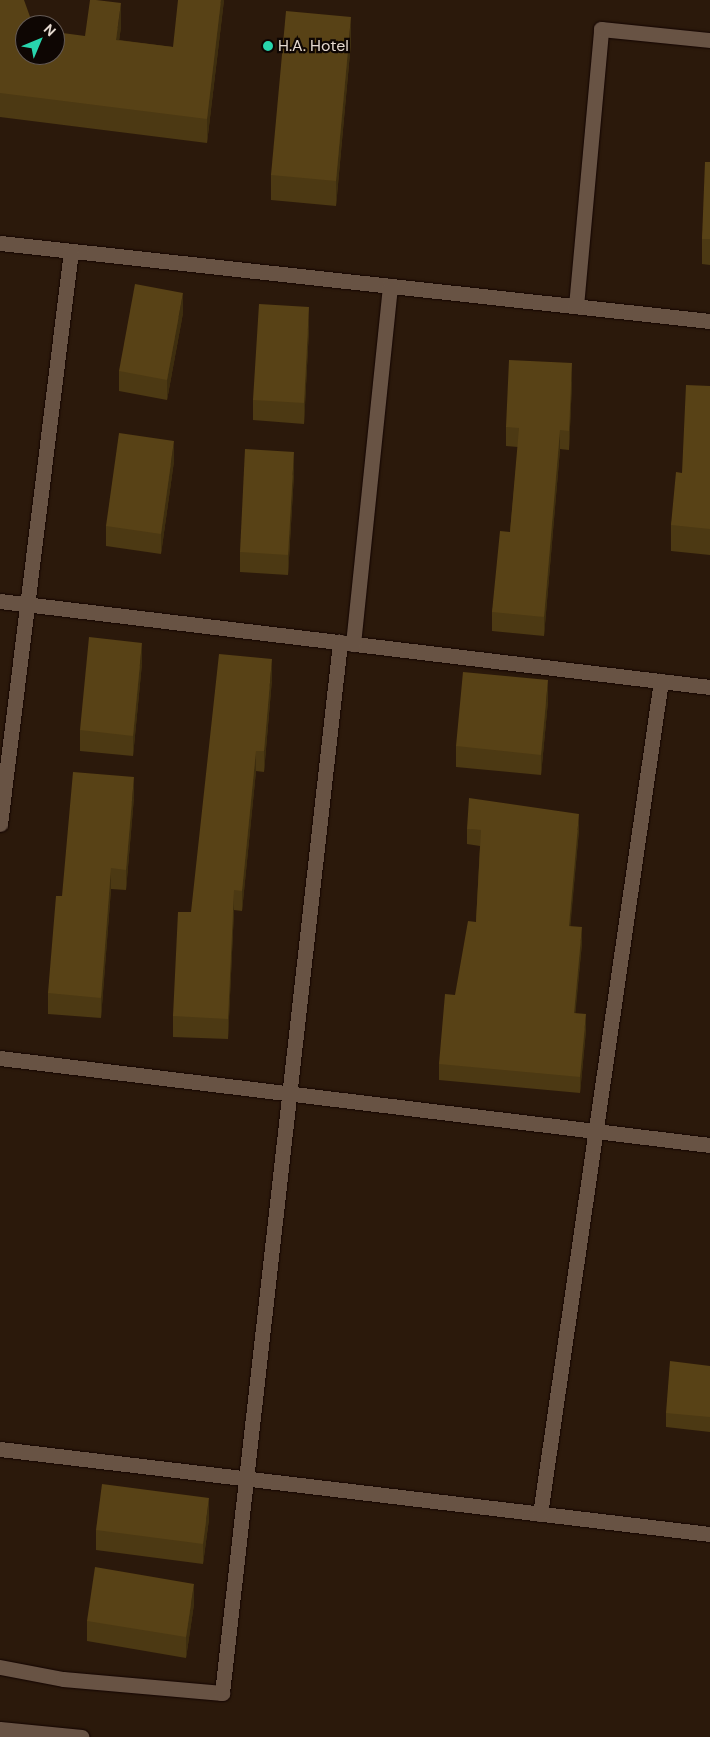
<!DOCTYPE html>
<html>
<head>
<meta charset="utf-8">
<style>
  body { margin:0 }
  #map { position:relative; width:710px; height:1737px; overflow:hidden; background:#2b190b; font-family:"DM Sans",sans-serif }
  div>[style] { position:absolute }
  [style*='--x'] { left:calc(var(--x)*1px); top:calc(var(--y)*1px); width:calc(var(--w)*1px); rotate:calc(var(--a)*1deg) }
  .roads { filter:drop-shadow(0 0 1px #130400) drop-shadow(0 0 1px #130400) }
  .minor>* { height:15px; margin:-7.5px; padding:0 7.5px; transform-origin:7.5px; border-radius:7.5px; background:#685344 }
  .wall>* { inset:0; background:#4c3913 }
  .shaded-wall>* { inset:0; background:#3e2e0f }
  .building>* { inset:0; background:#584216 }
  .dots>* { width:14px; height:14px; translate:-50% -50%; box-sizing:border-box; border:2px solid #0e0603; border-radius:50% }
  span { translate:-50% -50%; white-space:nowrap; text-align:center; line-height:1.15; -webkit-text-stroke:4.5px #0e0603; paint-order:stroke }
  .poi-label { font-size:16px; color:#e5d9d0 }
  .left { translate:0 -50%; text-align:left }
  .north { position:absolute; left:15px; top:15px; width:50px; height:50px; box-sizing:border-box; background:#0e0603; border:1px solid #645a55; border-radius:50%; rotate:45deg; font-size:14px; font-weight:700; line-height:20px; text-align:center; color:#e5d9d0 }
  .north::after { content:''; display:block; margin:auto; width:18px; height:22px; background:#28d5ad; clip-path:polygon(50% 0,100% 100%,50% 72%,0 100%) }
</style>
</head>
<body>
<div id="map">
  <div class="roads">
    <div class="minor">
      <div style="--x:0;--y:243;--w:714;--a:6.27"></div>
      <div style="--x:576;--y:306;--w:278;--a:-84.8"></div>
      <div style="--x:601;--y:29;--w:110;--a:5.8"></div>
      <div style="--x:0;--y:601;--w:715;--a:6.91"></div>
      <div style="--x:353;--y:644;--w:360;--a:-84.1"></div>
      <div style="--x:0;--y:824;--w:577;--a:-82.94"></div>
      <div style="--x:0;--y:1058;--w:715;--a:6.99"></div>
      <div style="--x:0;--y:1449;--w:715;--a:6.83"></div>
      <div style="--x:540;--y:1514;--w:842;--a:-81.74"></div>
      <div style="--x:0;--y:1667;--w:64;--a:10.8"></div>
      <div style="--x:63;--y:1679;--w:160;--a:5"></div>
      <div style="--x:222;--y:1693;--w:1058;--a:-83.59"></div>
      <div style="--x:0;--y:1729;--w:82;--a:5.6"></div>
    </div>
  </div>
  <div class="wall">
    <div style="clip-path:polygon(0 0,25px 55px,121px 27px,119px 40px,173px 47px,224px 0,207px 143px,0 117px)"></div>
    <div style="clip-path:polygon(351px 42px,336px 206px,271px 200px,271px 175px)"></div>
    <div style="clip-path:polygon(710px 162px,710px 265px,702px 264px,702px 239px)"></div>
    <div style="clip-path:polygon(183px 313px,167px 400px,119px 391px,119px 371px)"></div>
    <div style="clip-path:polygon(309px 328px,304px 424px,253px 420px,253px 400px)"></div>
    <div style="clip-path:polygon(572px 382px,569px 450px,560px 449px,544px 636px,492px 631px,492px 612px,510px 532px,518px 447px,506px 446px,506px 427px)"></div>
    <div style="clip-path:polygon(710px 386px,710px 555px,671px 551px,671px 525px,682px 473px)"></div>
    <div style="clip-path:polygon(174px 461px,161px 554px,106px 546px,106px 526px)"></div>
    <div style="clip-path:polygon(294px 473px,288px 575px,240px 572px,240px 552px)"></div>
    <div style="clip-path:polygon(142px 663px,133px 756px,80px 751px,80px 730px)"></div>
    <div style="clip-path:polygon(272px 679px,264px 772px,256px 771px,242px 911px,234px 910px,228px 1039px,173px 1037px,173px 1016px,191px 912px)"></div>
    <div style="clip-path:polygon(548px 701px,541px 775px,456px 767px,456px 746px)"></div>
    <div style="clip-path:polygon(134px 797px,126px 890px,111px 889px,101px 1018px,48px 1014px,48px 993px)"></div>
    <div style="clip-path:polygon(467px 829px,579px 830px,570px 926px,582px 943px,575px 1013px,586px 1030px,580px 1093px,439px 1080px,439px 1064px,476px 922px,480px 846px,467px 844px)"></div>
    <div style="clip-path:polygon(710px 1366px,710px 1432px,666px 1427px,666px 1413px)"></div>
    <div style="clip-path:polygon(209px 1519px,203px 1564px,96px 1550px,96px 1530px)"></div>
    <div style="clip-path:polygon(194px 1604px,186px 1658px,87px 1641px,87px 1621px)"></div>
  </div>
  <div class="shaded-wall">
    <div style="clip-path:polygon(221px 0,224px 0,207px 143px,207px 119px)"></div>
    <div style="clip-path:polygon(121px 3px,121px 27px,116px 64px,116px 40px)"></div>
    <div style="clip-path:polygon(351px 17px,351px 42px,336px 206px,336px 181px)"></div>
    <div style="clip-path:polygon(183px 293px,183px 313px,167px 400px,167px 380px)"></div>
    <div style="clip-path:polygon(309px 307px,309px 328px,304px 424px,304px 403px)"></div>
    <div style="clip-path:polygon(572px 363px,572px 382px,569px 450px,569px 431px)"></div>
    <div style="clip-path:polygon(560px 430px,560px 449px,544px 636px,544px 617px)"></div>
    <div style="clip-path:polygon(174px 441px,174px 461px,161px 554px,161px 534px)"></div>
    <div style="clip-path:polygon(294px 452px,294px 473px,288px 575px,288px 555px)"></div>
    <div style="clip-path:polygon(142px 643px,142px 663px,133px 756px,133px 736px)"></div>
    <div style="clip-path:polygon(272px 659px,272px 679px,264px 772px,264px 751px)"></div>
    <div style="clip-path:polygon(548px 680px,548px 701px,541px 775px,541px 755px)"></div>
    <div style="clip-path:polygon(256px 751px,256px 771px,242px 911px,242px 891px)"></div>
    <div style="clip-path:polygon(134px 777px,134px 797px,126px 890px,126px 870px)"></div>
    <div style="clip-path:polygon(579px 814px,579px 830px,569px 942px,569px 926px)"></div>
    <div style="clip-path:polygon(111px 868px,111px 889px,101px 1018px,101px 998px)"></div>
    <div style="clip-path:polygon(234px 890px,234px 910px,228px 1039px,228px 1019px)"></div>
    <div style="clip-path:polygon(582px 927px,582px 943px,574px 1029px,574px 1013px)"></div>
    <div style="clip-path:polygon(586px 1014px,586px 1030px,580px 1093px,580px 1077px)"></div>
    <div style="clip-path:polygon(209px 1498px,209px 1519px,203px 1564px,203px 1544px)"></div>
    <div style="clip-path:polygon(194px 1584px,194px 1604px,186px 1658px,186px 1637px)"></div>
  </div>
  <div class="building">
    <div style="clip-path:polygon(0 0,24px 0,33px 25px,25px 25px,25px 55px,55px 55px,55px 32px,85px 36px,90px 0,96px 0,121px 3px,116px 40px,173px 47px,178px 0,221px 0,207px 119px,0 93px)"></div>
    <div style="clip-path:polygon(286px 11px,351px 17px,336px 181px,271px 175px)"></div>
    <div style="clip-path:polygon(705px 162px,710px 162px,710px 239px,702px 239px)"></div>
    <div style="clip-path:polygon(135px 284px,183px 293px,167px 380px,119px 371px)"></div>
    <div style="clip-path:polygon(259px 304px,309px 307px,304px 403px,253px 400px)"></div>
    <div style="clip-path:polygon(509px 360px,572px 363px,569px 431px,560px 430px,544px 617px,492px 612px,500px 531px,510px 532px,519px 428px,506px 427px)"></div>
    <div style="clip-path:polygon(686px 385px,710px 386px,710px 529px,671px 525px,676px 472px,682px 473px)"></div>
    <div style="clip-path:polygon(119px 433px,174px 441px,161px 534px,106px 526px)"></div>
    <div style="clip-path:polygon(245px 449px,294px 452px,288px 555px,240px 552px)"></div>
    <div style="clip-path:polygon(89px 637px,142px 643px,133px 736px,80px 730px)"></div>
    <div style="clip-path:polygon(219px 654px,272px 659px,264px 751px,256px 751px,242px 891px,234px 890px,228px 1019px,173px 1016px,178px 912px,191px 912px)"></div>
    <div style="clip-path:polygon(463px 672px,548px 680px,541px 755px,456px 746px)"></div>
    <div style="clip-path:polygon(73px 772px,134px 777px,126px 870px,111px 868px,101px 998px,48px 993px,56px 896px,62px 896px)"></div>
    <div style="clip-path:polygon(469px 798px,579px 814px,569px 926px,582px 927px,574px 1013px,586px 1014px,580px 1077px,439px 1064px,445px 994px,455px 995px,468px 921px,476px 922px,481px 830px,467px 829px)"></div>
    <div style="clip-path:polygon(670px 1361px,710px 1366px,710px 1417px,666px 1413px)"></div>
    <div style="clip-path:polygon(102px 1484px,209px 1498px,203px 1544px,96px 1530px)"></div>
    <div style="clip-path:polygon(95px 1567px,194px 1584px,186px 1637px,87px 1621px)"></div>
  </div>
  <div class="dots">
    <div style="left:268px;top:46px;background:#28d5ad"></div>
  </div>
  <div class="poi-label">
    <span class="left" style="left:278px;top:46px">H.A. Hotel</span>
  </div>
  <div class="north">N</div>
</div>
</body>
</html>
